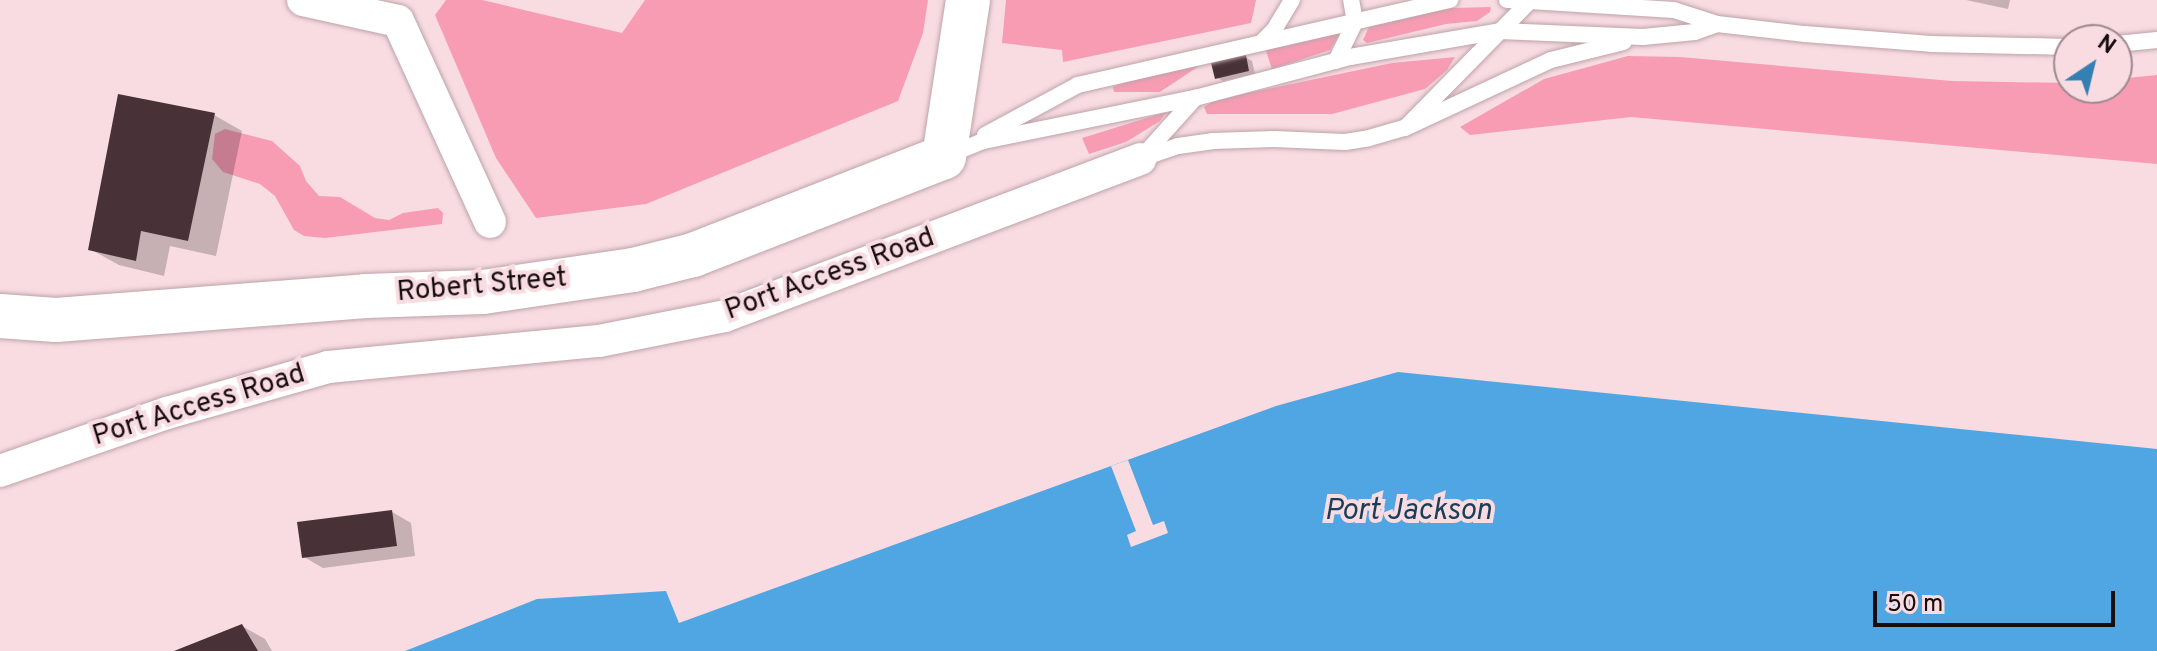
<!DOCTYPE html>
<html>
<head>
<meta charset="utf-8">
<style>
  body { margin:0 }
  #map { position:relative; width:2157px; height:651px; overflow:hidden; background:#f8dce2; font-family:Overpass,sans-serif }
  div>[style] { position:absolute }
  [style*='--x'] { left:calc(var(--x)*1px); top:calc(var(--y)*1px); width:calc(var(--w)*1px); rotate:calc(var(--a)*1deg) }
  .green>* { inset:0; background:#f89cb4 }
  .water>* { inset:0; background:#50a6e3 }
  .pier>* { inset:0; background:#f8dce2 }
  .shadow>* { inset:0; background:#0003 }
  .building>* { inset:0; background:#483238 }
  .roads { filter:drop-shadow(0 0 2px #bda3a9) drop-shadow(0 0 2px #bda3a9) }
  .lane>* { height:16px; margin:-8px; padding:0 8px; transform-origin:8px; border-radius:8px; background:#fff }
  .street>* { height:32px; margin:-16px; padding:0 16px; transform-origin:16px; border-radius:16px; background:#fff }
  .secondary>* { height:44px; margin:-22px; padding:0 22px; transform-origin:22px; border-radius:22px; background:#fff }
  span { translate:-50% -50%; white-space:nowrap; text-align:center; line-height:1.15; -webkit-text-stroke:8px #f8dce2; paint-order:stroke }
  .street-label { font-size:28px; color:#160d0f }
  .water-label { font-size:30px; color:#1b3e58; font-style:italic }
  .north { position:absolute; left:2053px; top:24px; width:80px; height:80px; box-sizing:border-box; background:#f8dce2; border:2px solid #9e898e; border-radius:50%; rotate:35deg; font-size:22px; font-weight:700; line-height:32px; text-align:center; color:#160d0f }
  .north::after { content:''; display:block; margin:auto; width:28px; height:36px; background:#367fb3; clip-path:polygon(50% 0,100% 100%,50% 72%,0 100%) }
  .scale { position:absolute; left:1873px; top:591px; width:242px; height:36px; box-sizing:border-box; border:4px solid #160d0f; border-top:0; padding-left:10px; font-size:24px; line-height:28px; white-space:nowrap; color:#160d0f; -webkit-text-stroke:6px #f8dce2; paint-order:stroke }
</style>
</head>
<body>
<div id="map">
  <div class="green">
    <div style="clip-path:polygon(446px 0,482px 0,622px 33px,645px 0,928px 0,923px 33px,898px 101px,646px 204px,536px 218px,496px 158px,435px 15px)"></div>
    <div style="clip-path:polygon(1006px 0,1256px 0,1251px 23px,1063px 62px,1062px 50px,1002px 43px)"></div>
    <div style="clip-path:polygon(1491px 7px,1490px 12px,1477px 21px,1446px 24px,1367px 43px,1363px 40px,1369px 27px,1452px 8px)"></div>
    <div style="clip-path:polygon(1341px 31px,1330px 50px,1272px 69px,1265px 48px)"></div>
    <div style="clip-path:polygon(1628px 56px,1680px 57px,1952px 81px,2069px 83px,2069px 88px,2117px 88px,2117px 79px,2157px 75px,2157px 164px,1631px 117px,1470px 135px,1460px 127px,1544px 79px)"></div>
    <div style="clip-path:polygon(1455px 57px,1447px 70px,1425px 89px,1332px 114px,1207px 114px,1204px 107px,1215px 100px,1392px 63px)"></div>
    <div style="clip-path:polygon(1194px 64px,1202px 64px,1160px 92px,1114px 92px,1113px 87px,1123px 83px)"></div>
    <div style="clip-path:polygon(1166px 112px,1160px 121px,1126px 142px,1089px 154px,1082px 138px)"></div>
    <div style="clip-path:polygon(225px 129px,272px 141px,300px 166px,306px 181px,319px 196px,340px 197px,375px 218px,389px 220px,403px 213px,438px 208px,443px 213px,442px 224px,325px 238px,304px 236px,294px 230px,275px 196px,260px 184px,223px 172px,212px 159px,215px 134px)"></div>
  </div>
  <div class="water">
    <div style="clip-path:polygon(1398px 372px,2157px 449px,2157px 651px,405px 651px,537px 599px,666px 591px,679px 623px,1276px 406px)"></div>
  </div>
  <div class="pier">
    <div style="clip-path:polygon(1128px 460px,1153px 525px,1164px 521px,1168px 533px,1131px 547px,1127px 535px,1136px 531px,1111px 466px)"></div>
  </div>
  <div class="shadow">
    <div style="clip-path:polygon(1966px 0,2010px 0,2008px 9px)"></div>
    <div style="clip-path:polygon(1245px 57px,1252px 61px,1255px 74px,1223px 81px,1216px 77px)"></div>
    <div style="clip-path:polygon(214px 115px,242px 131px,216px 256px,170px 246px,164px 276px,119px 265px,90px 249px)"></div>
    <div style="clip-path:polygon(392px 512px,411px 523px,415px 556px,323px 568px,304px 557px)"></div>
    <div style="clip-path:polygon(242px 626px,265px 639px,272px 651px,179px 651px)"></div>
  </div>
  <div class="building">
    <div style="clip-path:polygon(1246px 55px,1249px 71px,1215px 79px,1211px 63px)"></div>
    <div style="clip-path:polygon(118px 94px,215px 113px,188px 241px,141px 231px,136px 261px,88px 250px)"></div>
    <div style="clip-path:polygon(392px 510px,397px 546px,302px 558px,297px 522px)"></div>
    <div style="clip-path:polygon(242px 624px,258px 651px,174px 651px)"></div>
  </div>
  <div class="roads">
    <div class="lane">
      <div style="--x:1507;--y:0;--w:23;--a:2"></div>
      <div style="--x:1262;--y:42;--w:17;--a:-45"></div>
      <div style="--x:1274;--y:30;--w:35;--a:-59"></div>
      <div style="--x:2117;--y:44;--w:40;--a:-5.7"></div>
      <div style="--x:1336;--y:61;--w:43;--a:-64"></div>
      <div style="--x:1355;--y:22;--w:22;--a:-100"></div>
      <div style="--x:1405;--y:128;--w:178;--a:-45.5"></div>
      <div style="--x:1530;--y:1;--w:144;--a:3.6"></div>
      <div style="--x:1674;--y:10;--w:45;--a:18"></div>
      <div style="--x:1717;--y:24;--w:89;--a:6.5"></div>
      <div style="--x:1805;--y:34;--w:126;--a:4.5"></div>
      <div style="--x:1931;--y:44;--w:138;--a:1.2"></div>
      <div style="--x:985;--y:135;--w:106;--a:-28.3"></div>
      <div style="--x:1078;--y:85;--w:382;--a:-12.9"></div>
      <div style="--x:951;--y:154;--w:35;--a:-22"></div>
      <div style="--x:983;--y:141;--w:216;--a:-11.5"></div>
      <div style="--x:1195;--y:98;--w:160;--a:-14.8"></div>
      <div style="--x:1350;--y:57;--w:152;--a:-9.8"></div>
      <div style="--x:1500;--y:31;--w:143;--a:2.4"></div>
      <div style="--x:1643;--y:37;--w:52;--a:-5.5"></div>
      <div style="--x:1695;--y:32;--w:23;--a:-20"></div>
      <div style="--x:1141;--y:158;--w:81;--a:-48"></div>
      <div style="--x:1140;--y:159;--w:40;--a:-18.9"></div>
      <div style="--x:1178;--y:146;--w:34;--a:-8"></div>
      <div style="--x:1212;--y:141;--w:62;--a:-1.8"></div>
      <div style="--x:1274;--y:139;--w:71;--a:2.4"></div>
      <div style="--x:1345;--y:142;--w:24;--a:-9"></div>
      <div style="--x:1369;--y:138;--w:37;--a:-16"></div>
      <div style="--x:1405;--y:128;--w:161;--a:-25"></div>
      <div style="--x:1551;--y:60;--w:75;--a:-13.9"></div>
    </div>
    <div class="street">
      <div style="--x:303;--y:0;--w:97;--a:12.5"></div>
      <div style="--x:398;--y:21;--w:221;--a:65.4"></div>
      <div style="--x:0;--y:471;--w:177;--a:-19.2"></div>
      <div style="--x:167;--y:413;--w:167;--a:-15.9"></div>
      <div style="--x:328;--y:367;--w:272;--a:-5.5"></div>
      <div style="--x:599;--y:341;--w:128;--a:-11.2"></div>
      <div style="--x:725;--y:316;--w:444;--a:-20.7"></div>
    </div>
    <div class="secondary">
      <div style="--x:0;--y:316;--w:56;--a:4.1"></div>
      <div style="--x:56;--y:320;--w:311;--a:-4.4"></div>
      <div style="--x:366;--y:296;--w:117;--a:-2"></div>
      <div style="--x:483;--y:292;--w:152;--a:-8.3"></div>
      <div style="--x:633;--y:270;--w:62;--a:-14"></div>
      <div style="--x:693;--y:255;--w:269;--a:-21.3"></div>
      <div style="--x:944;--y:157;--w:159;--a:-81.3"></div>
    </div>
  </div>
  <div class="street-label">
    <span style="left:830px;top:275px;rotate:-20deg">Port Access Road</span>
    <span style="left:482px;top:286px;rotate:-5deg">Robert Street</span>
    <span style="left:199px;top:406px;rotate:-17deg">Port Access Road</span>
  </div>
  <div class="water-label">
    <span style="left:1408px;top:512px">Port Jackson</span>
  </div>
  <div class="north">N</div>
  <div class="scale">50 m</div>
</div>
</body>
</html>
